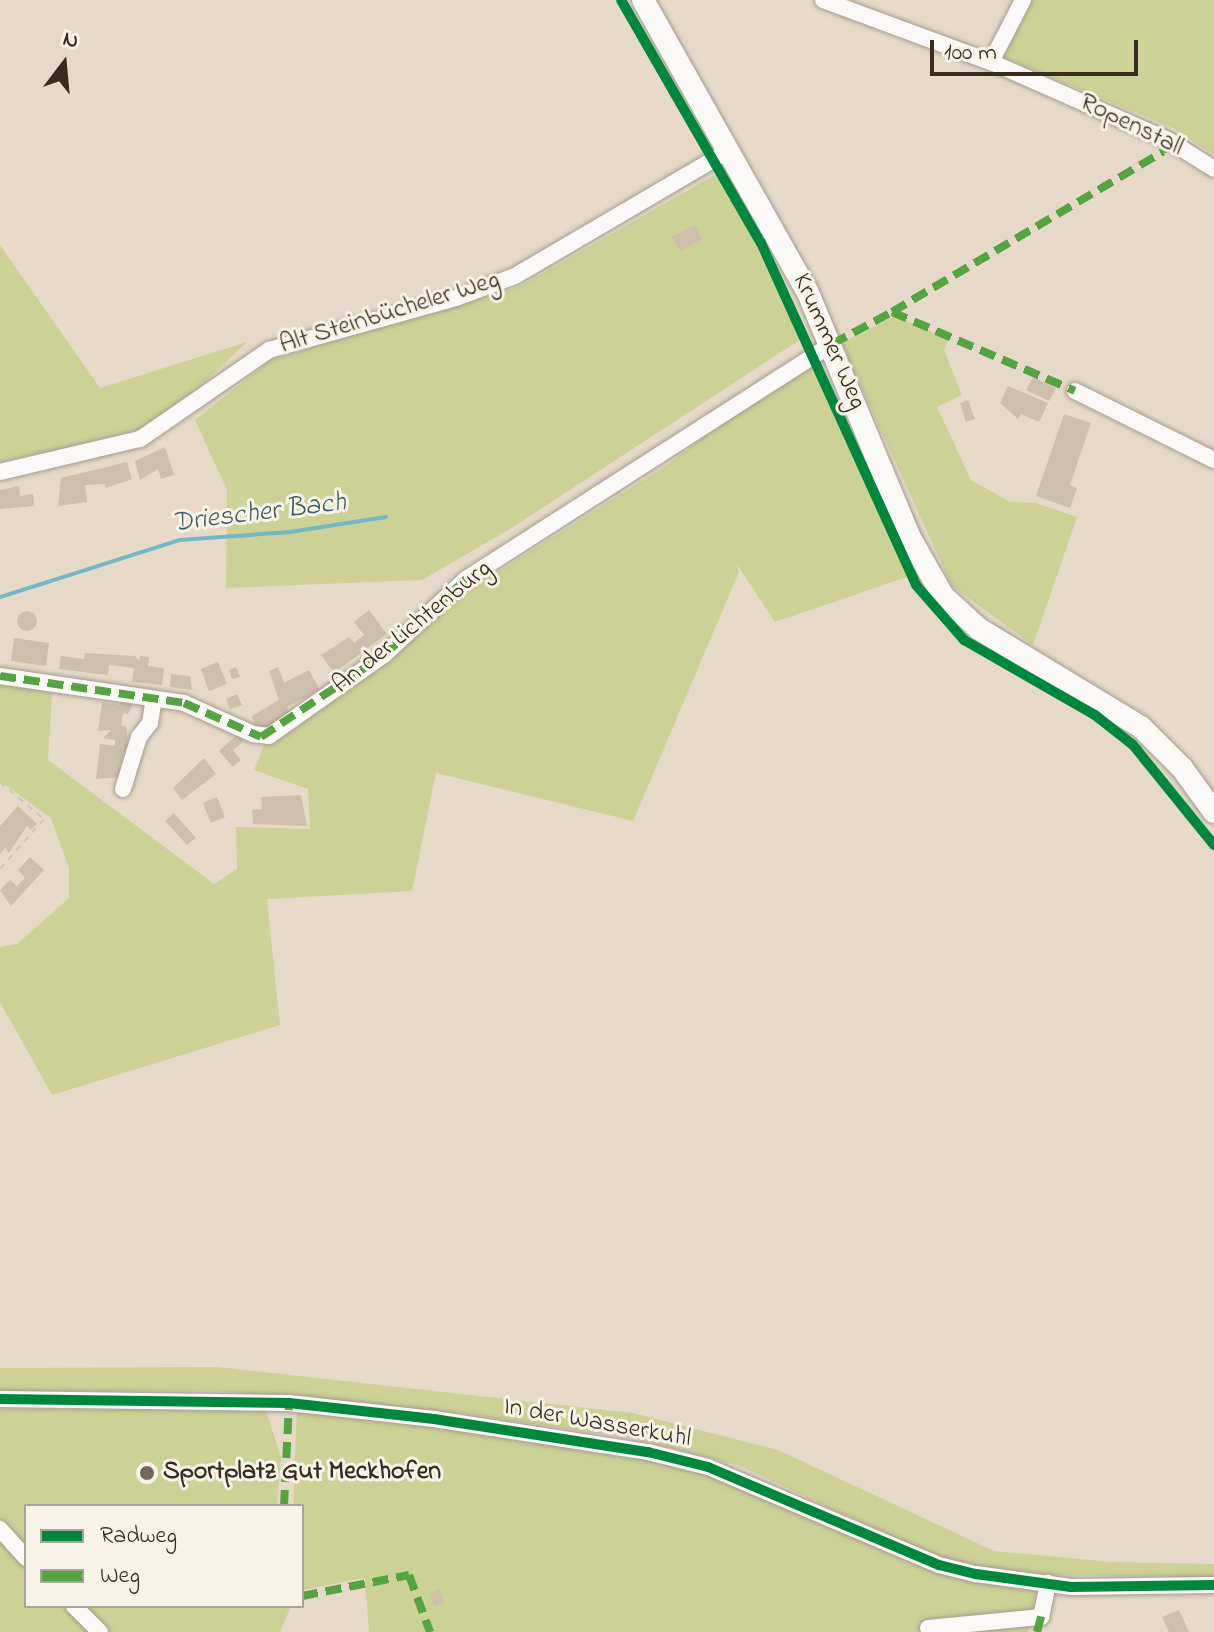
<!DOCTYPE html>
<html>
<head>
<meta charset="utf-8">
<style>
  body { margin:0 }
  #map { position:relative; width:1214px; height:1632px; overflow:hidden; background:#e6d9c7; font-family:"Indie Flower",sans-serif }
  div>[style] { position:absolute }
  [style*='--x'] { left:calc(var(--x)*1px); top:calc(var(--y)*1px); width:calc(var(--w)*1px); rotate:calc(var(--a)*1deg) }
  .green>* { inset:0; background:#ccd196 }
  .stream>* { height:4px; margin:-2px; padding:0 2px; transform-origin:2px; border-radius:2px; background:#75b7c5 }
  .building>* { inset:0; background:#cebfad }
  .round { border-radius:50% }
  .path>* { height:2px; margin-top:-1px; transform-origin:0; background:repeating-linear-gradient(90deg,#cac6c1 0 6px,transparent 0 12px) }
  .roads { filter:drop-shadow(0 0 2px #a59b8f) drop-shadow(0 0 2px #a59b8f) }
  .minor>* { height:16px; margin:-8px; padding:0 8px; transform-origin:8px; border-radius:8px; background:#fbf9f7 }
  .major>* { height:22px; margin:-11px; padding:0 11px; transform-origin:11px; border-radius:11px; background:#fbf9f7 }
  .quiet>* { height:8px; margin-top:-4px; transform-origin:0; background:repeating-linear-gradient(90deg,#54a441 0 16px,transparent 0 24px) }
  .cycleway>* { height:10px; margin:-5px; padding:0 5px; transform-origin:5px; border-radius:5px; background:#00873e }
  .dots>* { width:22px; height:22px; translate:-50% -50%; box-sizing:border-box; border:4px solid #f7f3e8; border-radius:50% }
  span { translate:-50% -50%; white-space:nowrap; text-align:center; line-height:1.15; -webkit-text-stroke:6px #f7f3e8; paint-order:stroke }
  .street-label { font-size:26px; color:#3b2a1e }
  .poi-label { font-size:26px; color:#3b2a1e; font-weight:700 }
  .left { translate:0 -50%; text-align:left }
  .water-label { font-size:28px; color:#3f5c60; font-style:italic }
  .legend { position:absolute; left:24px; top:1504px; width:280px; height:104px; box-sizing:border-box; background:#f7f3e8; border:2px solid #aca397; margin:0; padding:10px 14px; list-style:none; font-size:24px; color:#3b2a1e }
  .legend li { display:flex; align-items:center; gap:16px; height:40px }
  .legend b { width:40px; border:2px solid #aca397 }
  .north { position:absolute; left:24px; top:24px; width:80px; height:80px; -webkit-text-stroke:6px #f7f3e8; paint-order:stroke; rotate:16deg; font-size:22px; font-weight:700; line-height:32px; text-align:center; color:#3b2a1e }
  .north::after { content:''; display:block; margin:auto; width:28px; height:36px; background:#3b2a1e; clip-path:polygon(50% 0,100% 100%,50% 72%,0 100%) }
  .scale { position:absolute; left:930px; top:40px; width:208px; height:36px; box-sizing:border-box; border:4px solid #3b2a1e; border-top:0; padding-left:10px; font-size:24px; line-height:28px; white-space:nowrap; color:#3b2a1e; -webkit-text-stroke:6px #f7f3e8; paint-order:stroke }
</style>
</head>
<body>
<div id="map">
  <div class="green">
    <div style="clip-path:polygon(1032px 0,1214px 0,1214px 155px,1173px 128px,1003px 57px)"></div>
    <div style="clip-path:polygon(720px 172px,801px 339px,510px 529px,422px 580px,226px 588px,227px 490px,195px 420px,271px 360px,517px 288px)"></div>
    <div style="clip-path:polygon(0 245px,100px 388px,247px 342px,188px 398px,131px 434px,0 462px)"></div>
    <div style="clip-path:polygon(895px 316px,949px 339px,944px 350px,962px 395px,937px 407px,971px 480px,1010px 502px,1036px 503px,1077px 517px,1033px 645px,952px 586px,841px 343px)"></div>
    <div style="clip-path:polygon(816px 363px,907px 577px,775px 622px,736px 563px,739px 572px,633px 821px,436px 773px,412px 891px,267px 899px,280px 1025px,52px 1095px,0 1002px,0 947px,17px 944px,69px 898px,69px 868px,51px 818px,0 781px,0 684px,52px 693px,48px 760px,214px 884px,237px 869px,236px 827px,310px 829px,308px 789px,254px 770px,265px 743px,353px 689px,477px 585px,667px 465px,715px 428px)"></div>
    <div style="clip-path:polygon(217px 1367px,633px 1413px,778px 1450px,994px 1551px,1111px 1562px,1214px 1564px,1214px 1577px,1036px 1575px,942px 1560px,740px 1466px,632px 1438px,465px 1414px,218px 1391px,0 1391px,0 1368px)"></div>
    <div style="clip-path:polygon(297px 1408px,655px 1460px,753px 1488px,918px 1564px,1036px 1589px,1028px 1632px,369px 1632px,365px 1578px,302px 1590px,302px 1506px,293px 1506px)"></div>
    <div style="clip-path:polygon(0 1409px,266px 1411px,281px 1457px,277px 1506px,26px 1506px,26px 1551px,0 1520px)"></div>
    <div style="clip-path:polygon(0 1536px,26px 1565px,26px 1606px,65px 1606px,92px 1632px,0 1632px)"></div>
    <div style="clip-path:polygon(82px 1606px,291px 1606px,280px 1632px,108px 1632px)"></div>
  </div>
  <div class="stream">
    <div style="--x:0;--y:597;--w:189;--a:-17.6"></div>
    <div style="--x:180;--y:540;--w:110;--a:-4.2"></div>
    <div style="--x:290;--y:532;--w:97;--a:-8.9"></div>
  </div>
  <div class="building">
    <div style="clip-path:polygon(695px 225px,702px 239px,680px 251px,672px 237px)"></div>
    <div style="clip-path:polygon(1033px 377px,1056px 388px,1049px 401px,1026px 390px)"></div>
    <div style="clip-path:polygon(1008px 386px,1048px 403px,1039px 422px,1021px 414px,1018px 419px,1000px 403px)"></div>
    <div style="clip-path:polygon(968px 400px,975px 419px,966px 422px,960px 403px)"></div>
    <div style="clip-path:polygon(1064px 414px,1091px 423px,1070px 485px,1077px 488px,1070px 508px,1036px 496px)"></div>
    <div style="clip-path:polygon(165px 447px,174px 475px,161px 479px,158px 469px,140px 480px,135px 461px)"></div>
    <div style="clip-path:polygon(127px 462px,132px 479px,106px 488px,104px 484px,85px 485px,87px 502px,58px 506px,61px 478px)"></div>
    <div style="clip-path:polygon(19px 486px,20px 496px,33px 494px,34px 506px,0 509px,0 490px)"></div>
    <div style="clip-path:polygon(369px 610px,387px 634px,334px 673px,321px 655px,349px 637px,354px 643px,364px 635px,354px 622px)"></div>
    <div class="round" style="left:17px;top:611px;width:20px;height:20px"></div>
    <div style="clip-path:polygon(14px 638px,49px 643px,46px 666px,11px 661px)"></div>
    <div style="clip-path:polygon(85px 653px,135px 656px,139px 661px,140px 656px,149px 657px,148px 666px,164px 668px,162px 685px,132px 682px,134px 668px,109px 665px,108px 675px,59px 669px,61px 656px,84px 659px)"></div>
    <div style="clip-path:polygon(218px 662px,227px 684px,209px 691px,201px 669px)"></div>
    <div style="clip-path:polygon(236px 667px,240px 677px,232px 679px,229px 670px)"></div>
    <div style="clip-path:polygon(278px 667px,284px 683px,309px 670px,320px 690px,287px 707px,290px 715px,277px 724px,257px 731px,252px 716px,279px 700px,269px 671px)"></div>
    <div style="clip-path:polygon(171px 674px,190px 676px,192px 690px,170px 687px)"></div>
    <div style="clip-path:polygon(237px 694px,242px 705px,230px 709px,226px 699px)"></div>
    <div style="clip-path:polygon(121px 699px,134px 701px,128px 714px,123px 713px,121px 726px,126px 726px,128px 742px,119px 767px,124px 768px,123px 777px,96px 779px,100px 744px,115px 746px,115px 740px,103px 738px,111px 730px,98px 731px,102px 702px,120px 705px)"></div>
    <div style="clip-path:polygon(238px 734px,244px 741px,233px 750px,241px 760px,233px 767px,219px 751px)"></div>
    <div style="clip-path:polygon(204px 758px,216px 774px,182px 800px,173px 788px)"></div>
    <div style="clip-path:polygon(301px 795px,307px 826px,253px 824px,252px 810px,262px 809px,261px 797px)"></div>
    <div style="clip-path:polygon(217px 797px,225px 817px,211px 823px,203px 803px)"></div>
    <div style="clip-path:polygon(18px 806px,37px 824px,31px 830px,27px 826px,9px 853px,5px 848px,0 854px,0 826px)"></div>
    <div style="clip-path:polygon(174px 813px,196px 838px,187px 845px,165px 821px)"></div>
    <div style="clip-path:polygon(30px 857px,44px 870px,11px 906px,0 890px,10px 880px,17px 886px,25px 878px,18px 870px)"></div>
    <div style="clip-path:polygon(440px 1590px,444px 1604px,434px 1607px,430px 1593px)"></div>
    <div style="clip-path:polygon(1179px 1610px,1189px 1632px,1169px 1632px,1162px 1617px)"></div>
  </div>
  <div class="path">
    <div style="--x:0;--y:782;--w:57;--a:40.1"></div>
    <div style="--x:44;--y:819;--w:67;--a:131.3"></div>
  </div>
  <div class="roads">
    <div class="minor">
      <div style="--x:823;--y:0;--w:179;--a:20.3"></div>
      <div style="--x:991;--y:62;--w:193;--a:23.8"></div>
      <div style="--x:1168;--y:140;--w:54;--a:32.2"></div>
      <div style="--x:991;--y:62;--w:70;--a:-62.7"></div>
      <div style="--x:1075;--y:391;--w:155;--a:26.4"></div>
      <div style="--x:0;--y:472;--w:144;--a:-13.3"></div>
      <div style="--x:140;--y:439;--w:157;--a:-34.6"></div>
      <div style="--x:269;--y:350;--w:194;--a:-15.5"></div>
      <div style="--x:456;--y:298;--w:63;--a:-20.4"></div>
      <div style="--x:515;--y:276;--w:249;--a:-30.4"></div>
      <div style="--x:0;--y:676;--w:186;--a:8.3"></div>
      <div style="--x:184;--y:703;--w:76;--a:24.2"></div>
      <div style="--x:253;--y:734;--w:16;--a:7"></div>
      <div style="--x:269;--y:736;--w:141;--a:-35.2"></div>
      <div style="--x:384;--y:655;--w:112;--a:-42.8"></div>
      <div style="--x:466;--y:579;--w:435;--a:-32.7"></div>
      <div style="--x:123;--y:789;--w:54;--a:-72.9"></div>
      <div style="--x:139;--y:737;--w:18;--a:-52"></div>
      <div style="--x:150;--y:723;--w:24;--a:-81"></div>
      <div style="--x:0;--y:1399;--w:289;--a:0.8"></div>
      <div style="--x:289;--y:1403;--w:146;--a:6.3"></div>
      <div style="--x:434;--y:1419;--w:217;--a:8.8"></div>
      <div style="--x:648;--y:1452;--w:62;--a:14"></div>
      <div style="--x:708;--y:1467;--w:251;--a:23"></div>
      <div style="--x:939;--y:1565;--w:38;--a:14"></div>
      <div style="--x:976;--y:1574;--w:96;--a:7.8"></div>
      <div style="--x:1071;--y:1587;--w:143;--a:-0.8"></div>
      <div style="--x:0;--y:1529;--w:39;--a:48"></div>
      <div style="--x:74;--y:1606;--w:37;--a:45"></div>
      <div style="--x:928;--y:1628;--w:114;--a:-5.6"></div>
      <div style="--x:1041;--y:1617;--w:35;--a:-78"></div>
    </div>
    <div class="major">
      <div style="--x:643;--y:0;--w:336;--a:60.6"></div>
      <div style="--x:808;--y:293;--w:265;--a:67.4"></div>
      <div style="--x:910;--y:538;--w:67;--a:60.4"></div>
      <div style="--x:943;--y:596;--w:49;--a:42.5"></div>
      <div style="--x:979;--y:629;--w:189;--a:31.2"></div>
      <div style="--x:1141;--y:727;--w:58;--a:45"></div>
      <div style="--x:1182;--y:768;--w:54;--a:54"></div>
    </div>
  </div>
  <div class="quiet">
    <div style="--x:892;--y:312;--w:315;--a:-30.6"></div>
    <div style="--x:1163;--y:152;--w:13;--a:-67"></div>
    <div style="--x:832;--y:344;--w:68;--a:-28.1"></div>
    <div style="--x:892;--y:312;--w:199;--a:23.3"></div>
    <div style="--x:0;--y:676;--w:186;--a:8.3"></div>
    <div style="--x:184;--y:703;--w:84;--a:23.8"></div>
    <div style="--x:261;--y:737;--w:148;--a:-33.7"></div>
    <div style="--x:384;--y:655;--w:112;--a:-42.8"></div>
    <div style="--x:284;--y:1506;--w:103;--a:-87.2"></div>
    <div style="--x:302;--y:1596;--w:109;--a:-11.1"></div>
    <div style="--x:409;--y:1575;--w:61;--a:69.8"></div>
    <div style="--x:1037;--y:1632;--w:16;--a:-75"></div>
  </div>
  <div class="cycleway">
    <div style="--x:621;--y:0;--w:280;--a:60.1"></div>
    <div style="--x:761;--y:243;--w:375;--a:65.6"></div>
    <div style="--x:916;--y:585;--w:73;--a:48.9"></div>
    <div style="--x:964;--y:640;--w:151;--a:29.8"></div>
    <div style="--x:1095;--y:715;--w:48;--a:38.3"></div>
    <div style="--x:1133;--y:745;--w:129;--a:51"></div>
    <div style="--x:0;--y:1399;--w:289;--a:0.8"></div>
    <div style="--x:289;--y:1403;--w:146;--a:6.3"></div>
    <div style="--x:434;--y:1419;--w:217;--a:8.8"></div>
    <div style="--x:648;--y:1452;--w:62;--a:14"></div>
    <div style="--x:708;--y:1467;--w:251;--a:23"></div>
    <div style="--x:939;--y:1565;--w:38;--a:14"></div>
    <div style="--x:976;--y:1574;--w:96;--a:7.8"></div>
    <div style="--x:1071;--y:1587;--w:143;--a:-0.8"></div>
  </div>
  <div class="dots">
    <div style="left:147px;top:1473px;background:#776759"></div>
  </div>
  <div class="street-label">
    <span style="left:1131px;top:126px;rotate:26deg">Ropenstall</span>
    <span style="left:390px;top:314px;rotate:-17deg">Alt Steinbücheler Weg</span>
    <span style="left:828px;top:342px;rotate:66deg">Krummer Weg</span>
    <span style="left:413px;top:628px;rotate:-39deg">An der Lichtenburg</span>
    <span style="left:597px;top:1424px;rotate:10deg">In der Wasserkuhl</span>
  </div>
  <div class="poi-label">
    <span class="left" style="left:163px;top:1473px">Sportplatz Gut Meckhofen</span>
  </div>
  <div class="water-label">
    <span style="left:259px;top:514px;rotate:-7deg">Driescher Bach</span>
  </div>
  <ul class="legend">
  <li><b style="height:10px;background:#00873e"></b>Radweg</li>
  <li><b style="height:10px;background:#54a441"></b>Weg</li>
  </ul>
  <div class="north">N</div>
  <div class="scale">100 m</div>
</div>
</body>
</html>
